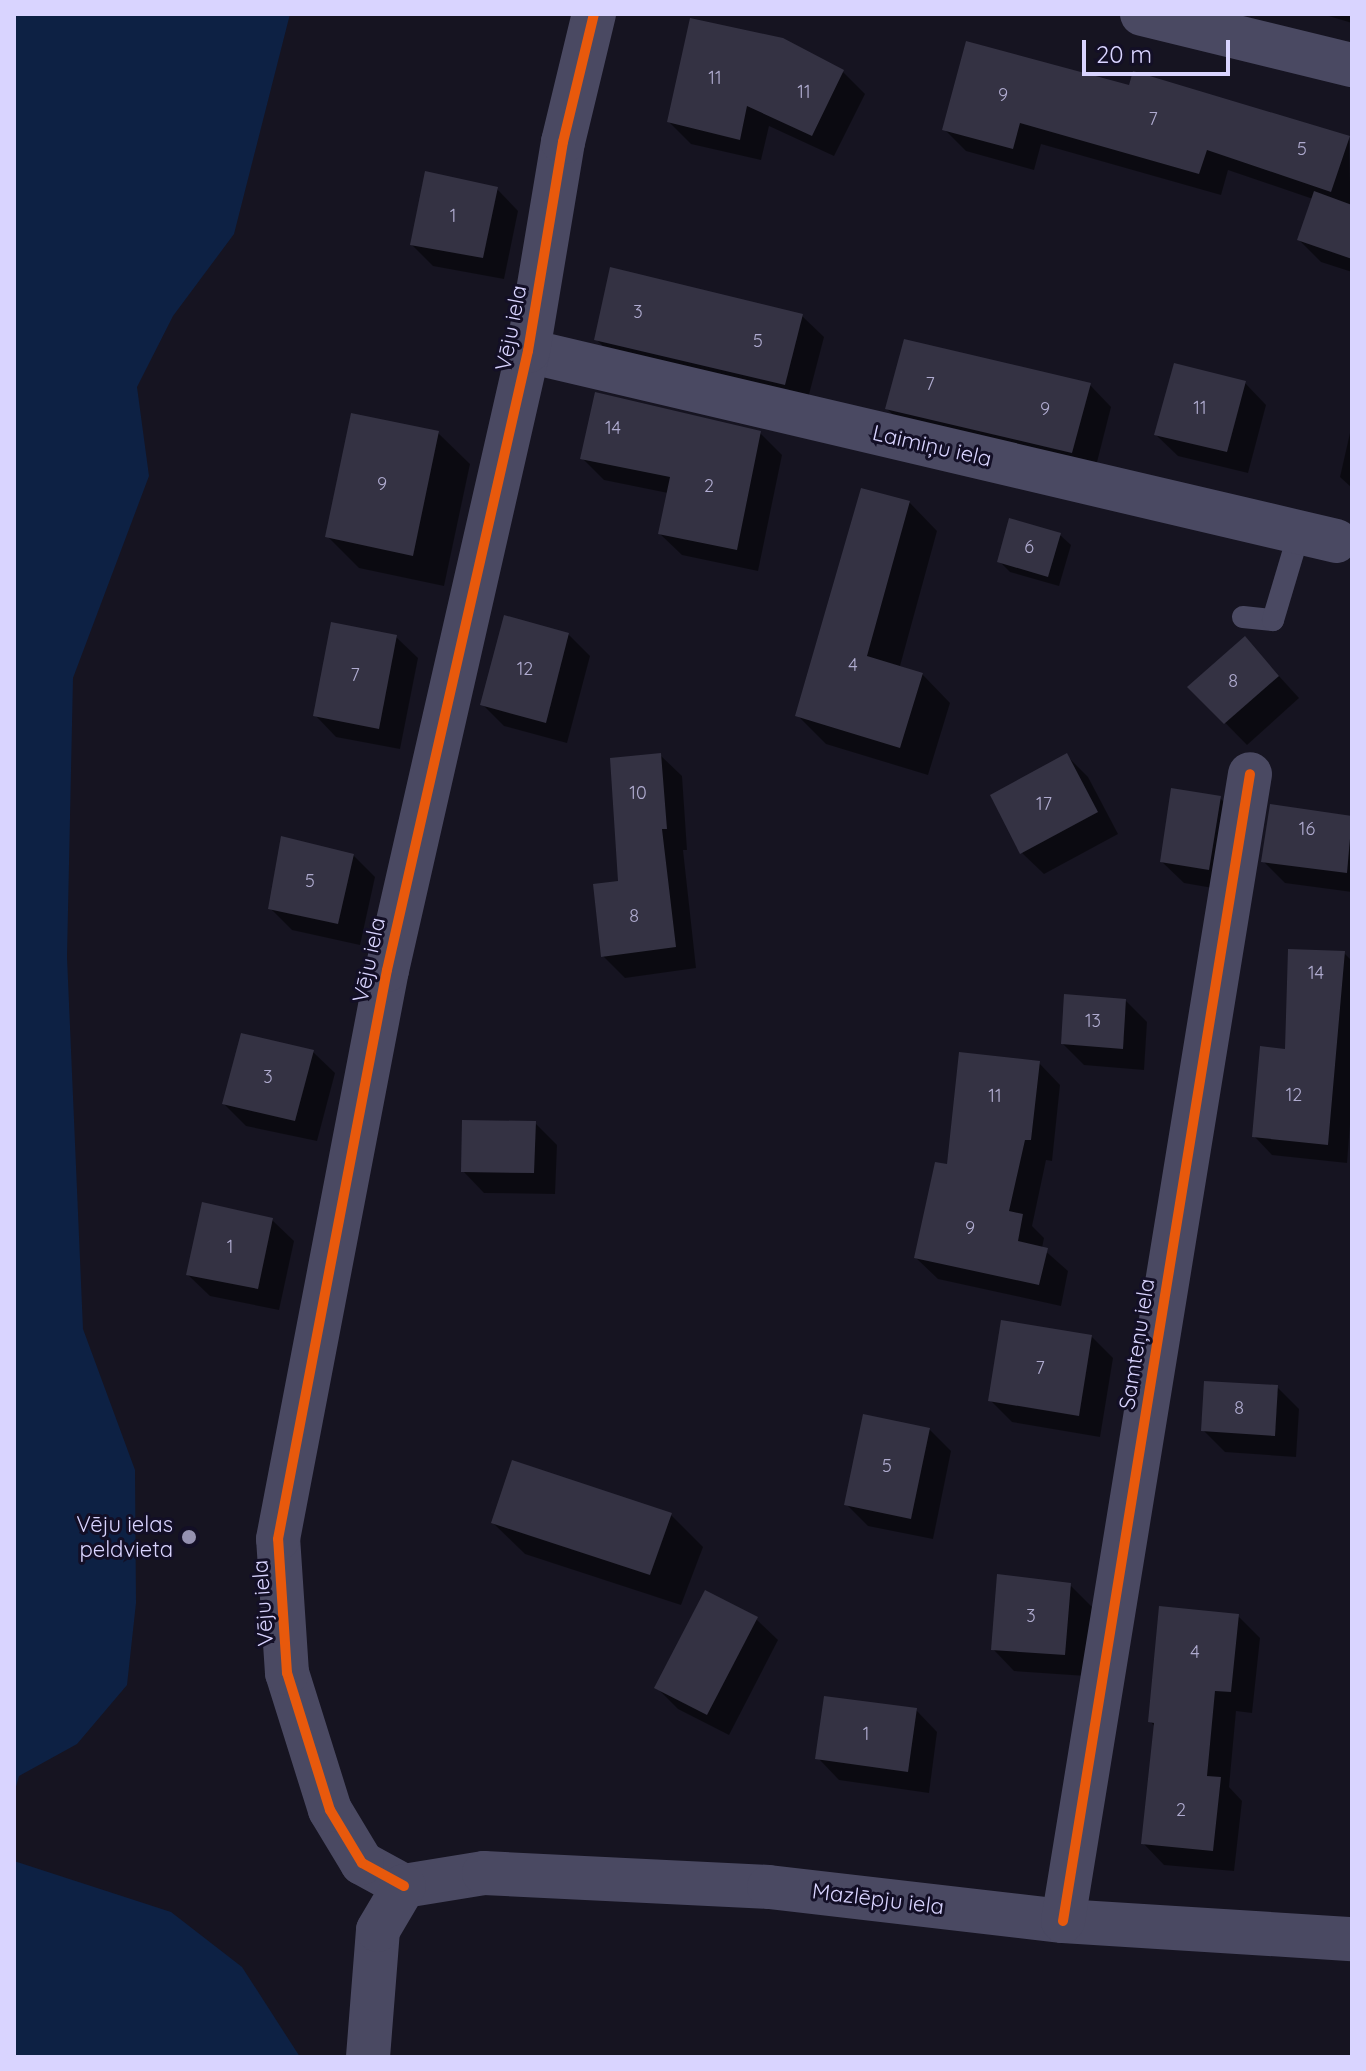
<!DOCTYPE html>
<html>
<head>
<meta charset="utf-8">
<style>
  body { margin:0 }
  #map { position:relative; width:1366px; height:2071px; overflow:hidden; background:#161421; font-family:Quicksand,sans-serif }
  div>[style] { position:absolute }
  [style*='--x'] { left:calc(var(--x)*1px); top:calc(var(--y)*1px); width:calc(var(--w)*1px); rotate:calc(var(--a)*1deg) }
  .water>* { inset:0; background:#0d2144 }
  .shadow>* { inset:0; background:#0007 }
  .building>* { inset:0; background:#343243 }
  .service>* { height:22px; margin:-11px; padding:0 11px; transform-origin:11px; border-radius:11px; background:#4a4962 }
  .minor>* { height:44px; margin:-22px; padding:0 22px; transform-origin:22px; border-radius:22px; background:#4a4962 }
  .cycleway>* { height:10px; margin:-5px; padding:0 5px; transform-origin:5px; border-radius:5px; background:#e8590c }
  .dots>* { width:22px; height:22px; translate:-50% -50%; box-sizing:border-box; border:4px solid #130f26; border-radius:50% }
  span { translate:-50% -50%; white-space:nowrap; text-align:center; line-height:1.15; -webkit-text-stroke:6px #130f26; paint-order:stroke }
  .number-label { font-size:18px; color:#b0acd0 }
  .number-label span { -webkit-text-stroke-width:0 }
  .street-label { font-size:22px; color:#d9d4ff }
  .poi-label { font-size:22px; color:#d9d4ff }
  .right { translate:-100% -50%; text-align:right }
  .frame { position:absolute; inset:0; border:16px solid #d9d4ff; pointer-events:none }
  .scale { position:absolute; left:1082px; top:40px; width:148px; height:36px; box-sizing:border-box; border:4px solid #d9d4ff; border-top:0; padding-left:10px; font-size:24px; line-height:28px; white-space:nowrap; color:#d9d4ff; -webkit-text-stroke:6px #130f26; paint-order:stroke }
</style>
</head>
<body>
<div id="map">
  <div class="water">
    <div style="clip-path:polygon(14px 14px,290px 14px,234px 234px,173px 316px,137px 387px,149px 476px,73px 678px,67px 957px,83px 1329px,135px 1470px,136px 1603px,127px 1685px,77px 1744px,19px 1776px,14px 1794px)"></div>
    <div style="clip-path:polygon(14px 1861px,171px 1912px,242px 1967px,300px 2057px,14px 2057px)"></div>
  </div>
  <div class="shadow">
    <div style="clip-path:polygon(1322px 14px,1352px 14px,1352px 23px)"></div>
    <div style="clip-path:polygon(782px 40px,843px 72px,865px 94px,834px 156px,769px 126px,761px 160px,691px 144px,669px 122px)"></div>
    <div style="clip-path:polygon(1131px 88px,1349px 138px,1352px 272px,1321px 262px,1299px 240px,1313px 199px,1228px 170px,1221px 195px,1041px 144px,1034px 170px,966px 151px,944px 129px)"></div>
    <div style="clip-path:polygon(497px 189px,518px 211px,504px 279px,433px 266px,412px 245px)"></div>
    <div style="clip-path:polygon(802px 316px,824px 337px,806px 406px,617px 361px,596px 339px)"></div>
    <div style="clip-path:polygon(1245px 383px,1266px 405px,1248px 473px,1178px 456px,1156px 435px)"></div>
    <div style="clip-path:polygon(1090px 385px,1111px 407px,1094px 474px,909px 430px,887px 409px)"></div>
    <div style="clip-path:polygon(438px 433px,470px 464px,444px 586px,359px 568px,327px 536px)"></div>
    <div style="clip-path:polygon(760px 433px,782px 455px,758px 571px,682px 555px,660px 534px,668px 493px,604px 480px,582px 458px)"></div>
    <div style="clip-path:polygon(1350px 433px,1352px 433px,1352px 488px,1340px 477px)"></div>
    <div style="clip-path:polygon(909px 502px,937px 531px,900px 666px,922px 674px,950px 703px,928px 775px,826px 744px,798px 716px)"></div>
    <div style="clip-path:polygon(1060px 535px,1071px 545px,1059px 586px,1010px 572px,999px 561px)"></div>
    <div style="clip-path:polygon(568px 634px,590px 656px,567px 743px,504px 726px,482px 704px)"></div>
    <div style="clip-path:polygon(396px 637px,418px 658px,400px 749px,336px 737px,315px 715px)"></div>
    <div style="clip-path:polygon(1245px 639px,1299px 698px,1247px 745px,1190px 687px)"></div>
    <div style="clip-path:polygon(660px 755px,682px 776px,687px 850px,683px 850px,696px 968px,625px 978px,603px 956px,620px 883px)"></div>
    <div style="clip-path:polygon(1067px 756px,1088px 777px,1118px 834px,1044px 874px,1022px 853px)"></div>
    <div style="clip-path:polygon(1220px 798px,1242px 820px,1230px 891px,1184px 883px,1162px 862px)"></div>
    <div style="clip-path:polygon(1272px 806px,1352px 818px,1352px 892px,1285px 883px,1263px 861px)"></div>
    <div style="clip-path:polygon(353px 855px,375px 877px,360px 945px,292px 930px,270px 908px)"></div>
    <div style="clip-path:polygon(1344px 953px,1352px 961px,1352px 1100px,1347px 1163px,1272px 1155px,1254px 1136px,1287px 1051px)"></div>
    <div style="clip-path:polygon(1125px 1000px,1147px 1022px,1144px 1070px,1084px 1065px,1063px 1044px)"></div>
    <div style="clip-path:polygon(313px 1052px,335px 1073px,317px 1141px,246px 1126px,224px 1104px)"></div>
    <div style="clip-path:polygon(1039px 1063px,1060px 1085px,1052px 1161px,1046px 1160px,1032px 1226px,1044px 1238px,1042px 1248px,1068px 1271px,1061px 1306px,938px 1279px,916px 1258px,949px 1167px)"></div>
    <div style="clip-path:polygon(535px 1123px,557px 1145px,555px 1194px,484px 1193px,463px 1171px)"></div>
    <div style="clip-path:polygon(272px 1220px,294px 1241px,279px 1310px,210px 1296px,188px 1275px)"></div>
    <div style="clip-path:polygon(1091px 1336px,1113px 1358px,1100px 1437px,1012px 1422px,990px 1400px)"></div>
    <div style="clip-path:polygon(1277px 1387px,1299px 1409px,1296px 1457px,1225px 1452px,1203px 1430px)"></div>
    <div style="clip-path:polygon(929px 1429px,951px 1451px,933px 1539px,868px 1526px,846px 1504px)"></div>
    <div style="clip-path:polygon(671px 1515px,703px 1547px,681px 1605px,525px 1554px,493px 1523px)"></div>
    <div style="clip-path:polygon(1070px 1585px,1092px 1607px,1086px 1676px,1014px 1671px,993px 1649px)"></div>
    <div style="clip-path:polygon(1238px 1616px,1260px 1638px,1252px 1713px,1236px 1711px,1229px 1787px,1242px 1801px,1234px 1871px,1164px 1865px,1143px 1843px,1155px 1727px,1150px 1721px)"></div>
    <div style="clip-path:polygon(756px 1619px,778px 1640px,729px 1735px,678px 1709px,657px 1688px)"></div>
    <div style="clip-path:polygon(916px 1710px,937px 1732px,929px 1793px,839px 1780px,818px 1758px)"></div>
  </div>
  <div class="building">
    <div style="clip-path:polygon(690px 18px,783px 38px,844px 70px,812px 136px,747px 106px,740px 140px,667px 122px)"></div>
    <div style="clip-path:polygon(966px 41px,1129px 85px,1133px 71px,1350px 136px,1331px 192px,1207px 150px,1199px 174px,1020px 123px,1013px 149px,942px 130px)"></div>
    <div style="clip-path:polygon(425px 171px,498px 187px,483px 258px,410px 245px)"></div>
    <div style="clip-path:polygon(1314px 191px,1352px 205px,1352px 259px,1297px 240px)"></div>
    <div style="clip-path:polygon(610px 267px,803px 314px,785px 385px,594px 340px)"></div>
    <div style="clip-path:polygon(904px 339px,1091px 383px,1072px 453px,885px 409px)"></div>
    <div style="clip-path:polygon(1174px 363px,1246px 381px,1227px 452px,1154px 435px)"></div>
    <div style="clip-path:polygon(595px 392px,761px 431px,737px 550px,658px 534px,670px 477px,580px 459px)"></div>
    <div style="clip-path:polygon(351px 413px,439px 431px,413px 556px,325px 537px)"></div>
    <div style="clip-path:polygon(861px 488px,910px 501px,867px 656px,923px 673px,900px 748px,795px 716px)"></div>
    <div style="clip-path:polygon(1009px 518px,1061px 533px,1048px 577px,997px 562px)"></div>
    <div style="clip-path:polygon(504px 615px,569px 633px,546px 723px,480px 705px)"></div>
    <div style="clip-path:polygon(331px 622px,397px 635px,379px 729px,313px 716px)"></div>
    <div style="clip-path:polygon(1245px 636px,1279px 676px,1224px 724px,1187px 687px)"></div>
    <div style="clip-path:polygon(661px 753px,667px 829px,662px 829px,676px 947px,601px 957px,593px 884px,618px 881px,610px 758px)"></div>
    <div style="clip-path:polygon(1067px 753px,1098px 812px,1020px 854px,990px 795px)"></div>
    <div style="clip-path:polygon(1171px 788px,1221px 796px,1209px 870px,1160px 862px)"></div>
    <div style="clip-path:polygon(1270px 804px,1352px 816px,1347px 873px,1261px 862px)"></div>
    <div style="clip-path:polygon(281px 836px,354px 854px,338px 924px,268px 909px)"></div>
    <div style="clip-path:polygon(1288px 949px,1345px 951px,1328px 1145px,1252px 1137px,1260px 1046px,1285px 1049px)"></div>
    <div style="clip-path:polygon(1064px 994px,1126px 999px,1123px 1049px,1061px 1044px)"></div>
    <div style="clip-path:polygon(241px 1033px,314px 1050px,295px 1121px,222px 1104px)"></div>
    <div style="clip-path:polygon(959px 1052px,1040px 1061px,1031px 1140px,1025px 1140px,1009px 1211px,1023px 1214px,1018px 1241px,1048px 1248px,1039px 1285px,914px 1258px,935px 1162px,947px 1164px)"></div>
    <div style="clip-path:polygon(462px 1120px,536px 1121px,534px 1173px,461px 1172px)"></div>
    <div style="clip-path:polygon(202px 1202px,273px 1218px,258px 1289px,186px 1275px)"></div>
    <div style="clip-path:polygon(1001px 1320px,1092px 1335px,1079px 1416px,988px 1401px)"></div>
    <div style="clip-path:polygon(1204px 1381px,1278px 1385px,1275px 1436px,1201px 1431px)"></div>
    <div style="clip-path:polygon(863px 1414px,930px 1428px,911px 1519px,844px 1505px)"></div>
    <div style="clip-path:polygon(512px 1460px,672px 1513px,650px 1575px,491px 1523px)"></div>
    <div style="clip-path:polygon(997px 1574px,1071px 1583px,1065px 1655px,991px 1650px)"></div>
    <div style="clip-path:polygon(705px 1590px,758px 1617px,707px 1715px,654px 1688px)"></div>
    <div style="clip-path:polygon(1159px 1606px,1239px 1614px,1231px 1692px,1215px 1691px,1207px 1776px,1221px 1777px,1213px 1851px,1141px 1844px,1154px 1723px,1148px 1722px)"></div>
    <div style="clip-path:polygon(824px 1696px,917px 1708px,908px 1772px,815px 1759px)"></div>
  </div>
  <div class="service">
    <div style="--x:1243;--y:617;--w:30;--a:6"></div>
    <div style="--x:1273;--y:620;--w:91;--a:-73.4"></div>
  </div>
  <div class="minor">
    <div style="--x:1142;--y:14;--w:216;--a:13.7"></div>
    <div style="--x:528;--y:351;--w:830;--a:13.23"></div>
    <div style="--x:404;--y:1886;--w:48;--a:-151.3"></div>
    <div style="--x:362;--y:1863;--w:62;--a:-121.1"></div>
    <div style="--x:330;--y:1810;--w:144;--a:-107.4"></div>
    <div style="--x:287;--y:1673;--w:134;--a:-93.8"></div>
    <div style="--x:278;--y:1539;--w:579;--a:-79.16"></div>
    <div style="--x:387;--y:970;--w:635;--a:-77.17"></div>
    <div style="--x:528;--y:351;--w:212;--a:-80.5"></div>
    <div style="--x:563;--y:142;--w:132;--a:-76.4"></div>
    <div style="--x:404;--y:1886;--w:81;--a:-9.2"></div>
    <div style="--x:484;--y:1873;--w:285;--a:2.8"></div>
    <div style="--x:769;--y:1887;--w:296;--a:6.6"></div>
    <div style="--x:1063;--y:1921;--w:290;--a:3.6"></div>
    <div style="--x:1063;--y:1921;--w:1162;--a:-80.74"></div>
    <div style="--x:368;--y:2057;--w:127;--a:-85.5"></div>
    <div style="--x:378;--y:1930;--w:51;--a:-59.4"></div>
  </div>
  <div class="cycleway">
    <div style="--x:404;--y:1886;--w:48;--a:-151.3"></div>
    <div style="--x:362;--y:1863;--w:62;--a:-121.1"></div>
    <div style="--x:330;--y:1810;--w:144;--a:-107.4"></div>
    <div style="--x:287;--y:1673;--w:134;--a:-93.8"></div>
    <div style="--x:278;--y:1539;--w:579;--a:-79.16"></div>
    <div style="--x:387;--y:970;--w:635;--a:-77.17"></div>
    <div style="--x:528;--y:351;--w:212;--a:-80.5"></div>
    <div style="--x:563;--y:142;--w:132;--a:-76.4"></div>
    <div style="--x:1063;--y:1921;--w:1162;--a:-80.74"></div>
  </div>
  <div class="dots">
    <div style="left:189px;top:1537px;background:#9591b1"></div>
  </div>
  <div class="number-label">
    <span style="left:715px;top:78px">11</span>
    <span style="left:804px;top:92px">11</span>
    <span style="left:1003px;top:95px">9</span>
    <span style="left:1153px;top:119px">7</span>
    <span style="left:1302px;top:149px">5</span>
    <span style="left:453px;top:216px">1</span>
    <span style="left:638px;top:312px">3</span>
    <span style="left:758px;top:341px">5</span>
    <span style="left:930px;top:384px">7</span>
    <span style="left:1200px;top:408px">11</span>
    <span style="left:1045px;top:409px">9</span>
    <span style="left:613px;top:428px">14</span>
    <span style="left:382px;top:484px">9</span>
    <span style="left:709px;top:486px">2</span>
    <span style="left:1029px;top:547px">6</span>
    <span style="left:853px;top:665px">4</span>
    <span style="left:525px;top:669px">12</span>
    <span style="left:355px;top:675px">7</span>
    <span style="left:1233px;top:681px">8</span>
    <span style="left:638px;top:793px">10</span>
    <span style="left:1044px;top:804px">17</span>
    <span style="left:1307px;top:829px">16</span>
    <span style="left:310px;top:881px">5</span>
    <span style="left:634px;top:916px">8</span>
    <span style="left:1316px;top:973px">14</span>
    <span style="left:1093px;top:1021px">13</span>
    <span style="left:268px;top:1077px">3</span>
    <span style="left:1294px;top:1095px">12</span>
    <span style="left:995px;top:1096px">11</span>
    <span style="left:970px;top:1228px">9</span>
    <span style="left:230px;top:1247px">1</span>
    <span style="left:1040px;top:1368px">7</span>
    <span style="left:1239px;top:1408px">8</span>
    <span style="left:887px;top:1466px">5</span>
    <span style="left:1031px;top:1616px">3</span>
    <span style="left:1195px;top:1652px">4</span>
    <span style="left:866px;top:1734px">1</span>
    <span style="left:1181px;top:1810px">2</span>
  </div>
  <div class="street-label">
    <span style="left:511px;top:328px;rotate:-79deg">Vēju iela</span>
    <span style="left:932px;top:446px;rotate:13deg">Laimiņu iela</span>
    <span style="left:369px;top:960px;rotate:-78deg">Vēju iela</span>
    <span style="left:1137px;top:1344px;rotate:-81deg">Samteņu iela</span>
    <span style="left:263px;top:1603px;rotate:-94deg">Vēju iela</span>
    <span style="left:878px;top:1899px;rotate:7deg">Mazlēpju iela</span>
  </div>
  <div class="poi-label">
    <span class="right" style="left:173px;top:1537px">Vēju ielas<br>peldvieta</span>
  </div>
  <div class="frame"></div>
  <div class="scale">20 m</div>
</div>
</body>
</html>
